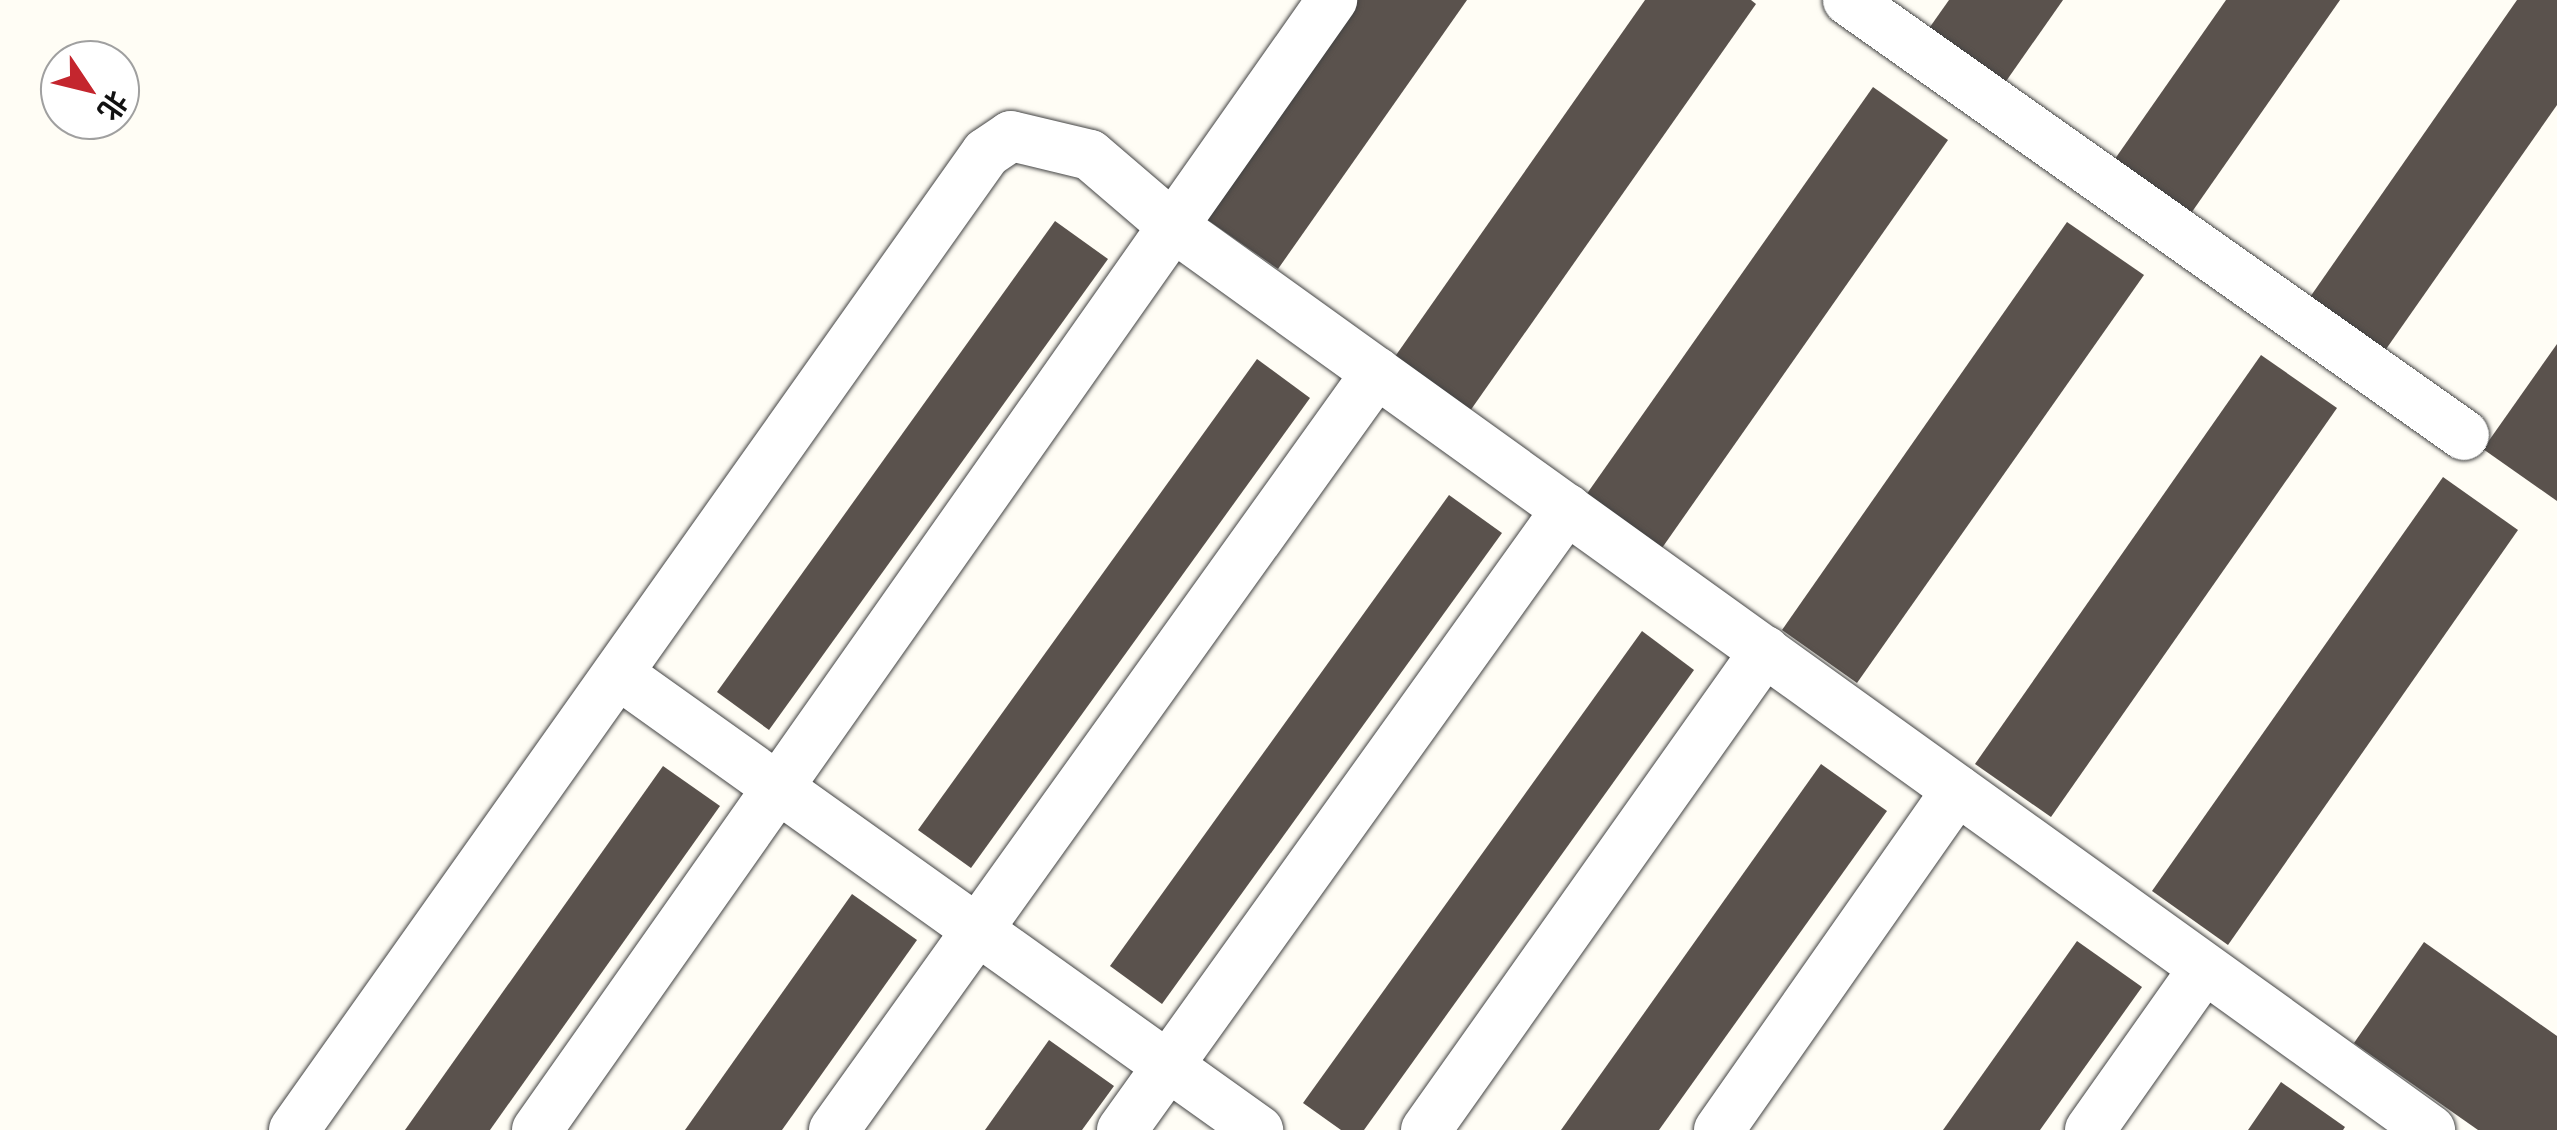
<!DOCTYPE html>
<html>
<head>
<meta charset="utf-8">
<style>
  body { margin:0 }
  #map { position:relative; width:2557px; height:1130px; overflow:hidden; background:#fffdf5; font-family:"IBM Plex Serif","Noto Sans SC",serif }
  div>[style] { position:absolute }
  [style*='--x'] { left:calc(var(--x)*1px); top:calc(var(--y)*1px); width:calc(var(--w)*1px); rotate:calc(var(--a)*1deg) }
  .building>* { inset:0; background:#5a524d }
  .roads { filter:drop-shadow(0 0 2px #444) drop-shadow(0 0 2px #444) }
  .minor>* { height:50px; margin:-25px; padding:0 25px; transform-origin:25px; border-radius:25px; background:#fff }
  span { translate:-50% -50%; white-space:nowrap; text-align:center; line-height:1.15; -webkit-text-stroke:10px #fff; paint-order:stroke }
  .north { position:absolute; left:40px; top:40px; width:100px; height:100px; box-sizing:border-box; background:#fff; border:2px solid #a0a0a0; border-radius:50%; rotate:125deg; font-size:28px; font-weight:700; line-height:40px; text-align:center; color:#111 }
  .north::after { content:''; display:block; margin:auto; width:35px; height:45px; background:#c4262e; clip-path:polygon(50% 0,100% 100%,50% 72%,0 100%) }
</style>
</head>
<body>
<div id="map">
  <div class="building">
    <div style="clip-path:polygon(1354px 0,1467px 0,1278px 269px,1202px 216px)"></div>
    <div style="clip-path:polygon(1645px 0,1751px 0,1756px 4px,1470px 411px,1394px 358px)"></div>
    <div style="clip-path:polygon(1949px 0,2063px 0,2002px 87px,1925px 34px)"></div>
    <div style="clip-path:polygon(2226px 0,2340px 0,2187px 219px,2110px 166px)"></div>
    <div style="clip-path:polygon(2517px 0,2557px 0,2557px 105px,2384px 352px,2308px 300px)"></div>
    <div style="clip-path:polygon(1873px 87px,1948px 140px,1662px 548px,1586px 495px)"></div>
    <div style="clip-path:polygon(1055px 221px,1108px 259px,769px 730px,717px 692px)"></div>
    <div style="clip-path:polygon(2067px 222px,2144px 275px,1857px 683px,1782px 630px)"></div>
    <div style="clip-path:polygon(2557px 344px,2557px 501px,2483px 449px)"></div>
    <div style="clip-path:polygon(2261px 355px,2337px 408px,2051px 817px,1975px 764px)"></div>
    <div style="clip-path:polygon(1257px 359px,1310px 398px,971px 868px,918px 830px)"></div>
    <div style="clip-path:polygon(2443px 477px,2518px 530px,2228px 945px,2152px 891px)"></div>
    <div style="clip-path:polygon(1449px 495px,1502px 533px,1162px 1004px,1110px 966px)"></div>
    <div style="clip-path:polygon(1642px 631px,1694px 670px,1364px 1130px,1341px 1130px,1303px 1103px)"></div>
    <div style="clip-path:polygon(1821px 764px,1887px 811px,1659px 1130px,1561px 1130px)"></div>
    <div style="clip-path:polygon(663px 766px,720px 806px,490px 1130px,405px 1130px)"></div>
    <div style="clip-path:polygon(852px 894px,917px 940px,782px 1130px,685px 1130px)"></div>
    <div style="clip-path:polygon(2077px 941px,2142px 987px,2040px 1130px,1943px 1130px)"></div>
    <div style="clip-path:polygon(2424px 942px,2557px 1036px,2557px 1130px,2478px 1130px,2354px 1043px)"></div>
    <div style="clip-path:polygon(1049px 1040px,1114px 1086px,1082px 1130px,985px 1130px)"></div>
    <div style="clip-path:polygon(2281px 1082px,2345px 1127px,2343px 1130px,2248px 1130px)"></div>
  </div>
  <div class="roads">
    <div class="minor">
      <div style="--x:1848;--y:0;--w:754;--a:35.23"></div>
      <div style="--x:620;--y:675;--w:784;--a:35.5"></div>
      <div style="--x:294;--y:1130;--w:1197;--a:-54.69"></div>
      <div style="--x:986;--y:153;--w:30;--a:-34"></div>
      <div style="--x:1011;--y:136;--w:81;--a:13.5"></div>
      <div style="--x:1090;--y:155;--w:111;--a:40.6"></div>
      <div style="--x:1174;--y:227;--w:1547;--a:35.71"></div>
      <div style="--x:537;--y:1130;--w:1382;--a:-54.87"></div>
      <div style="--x:834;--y:1130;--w:932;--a:-54.38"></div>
      <div style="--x:1122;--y:1130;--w:764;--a:-54.38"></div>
      <div style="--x:1426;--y:1130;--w:587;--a:-54.71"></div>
      <div style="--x:1719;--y:1130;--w:415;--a:-55"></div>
      <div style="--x:2090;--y:1130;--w:196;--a:-54.8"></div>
    </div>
  </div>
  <div class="north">北</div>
</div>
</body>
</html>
